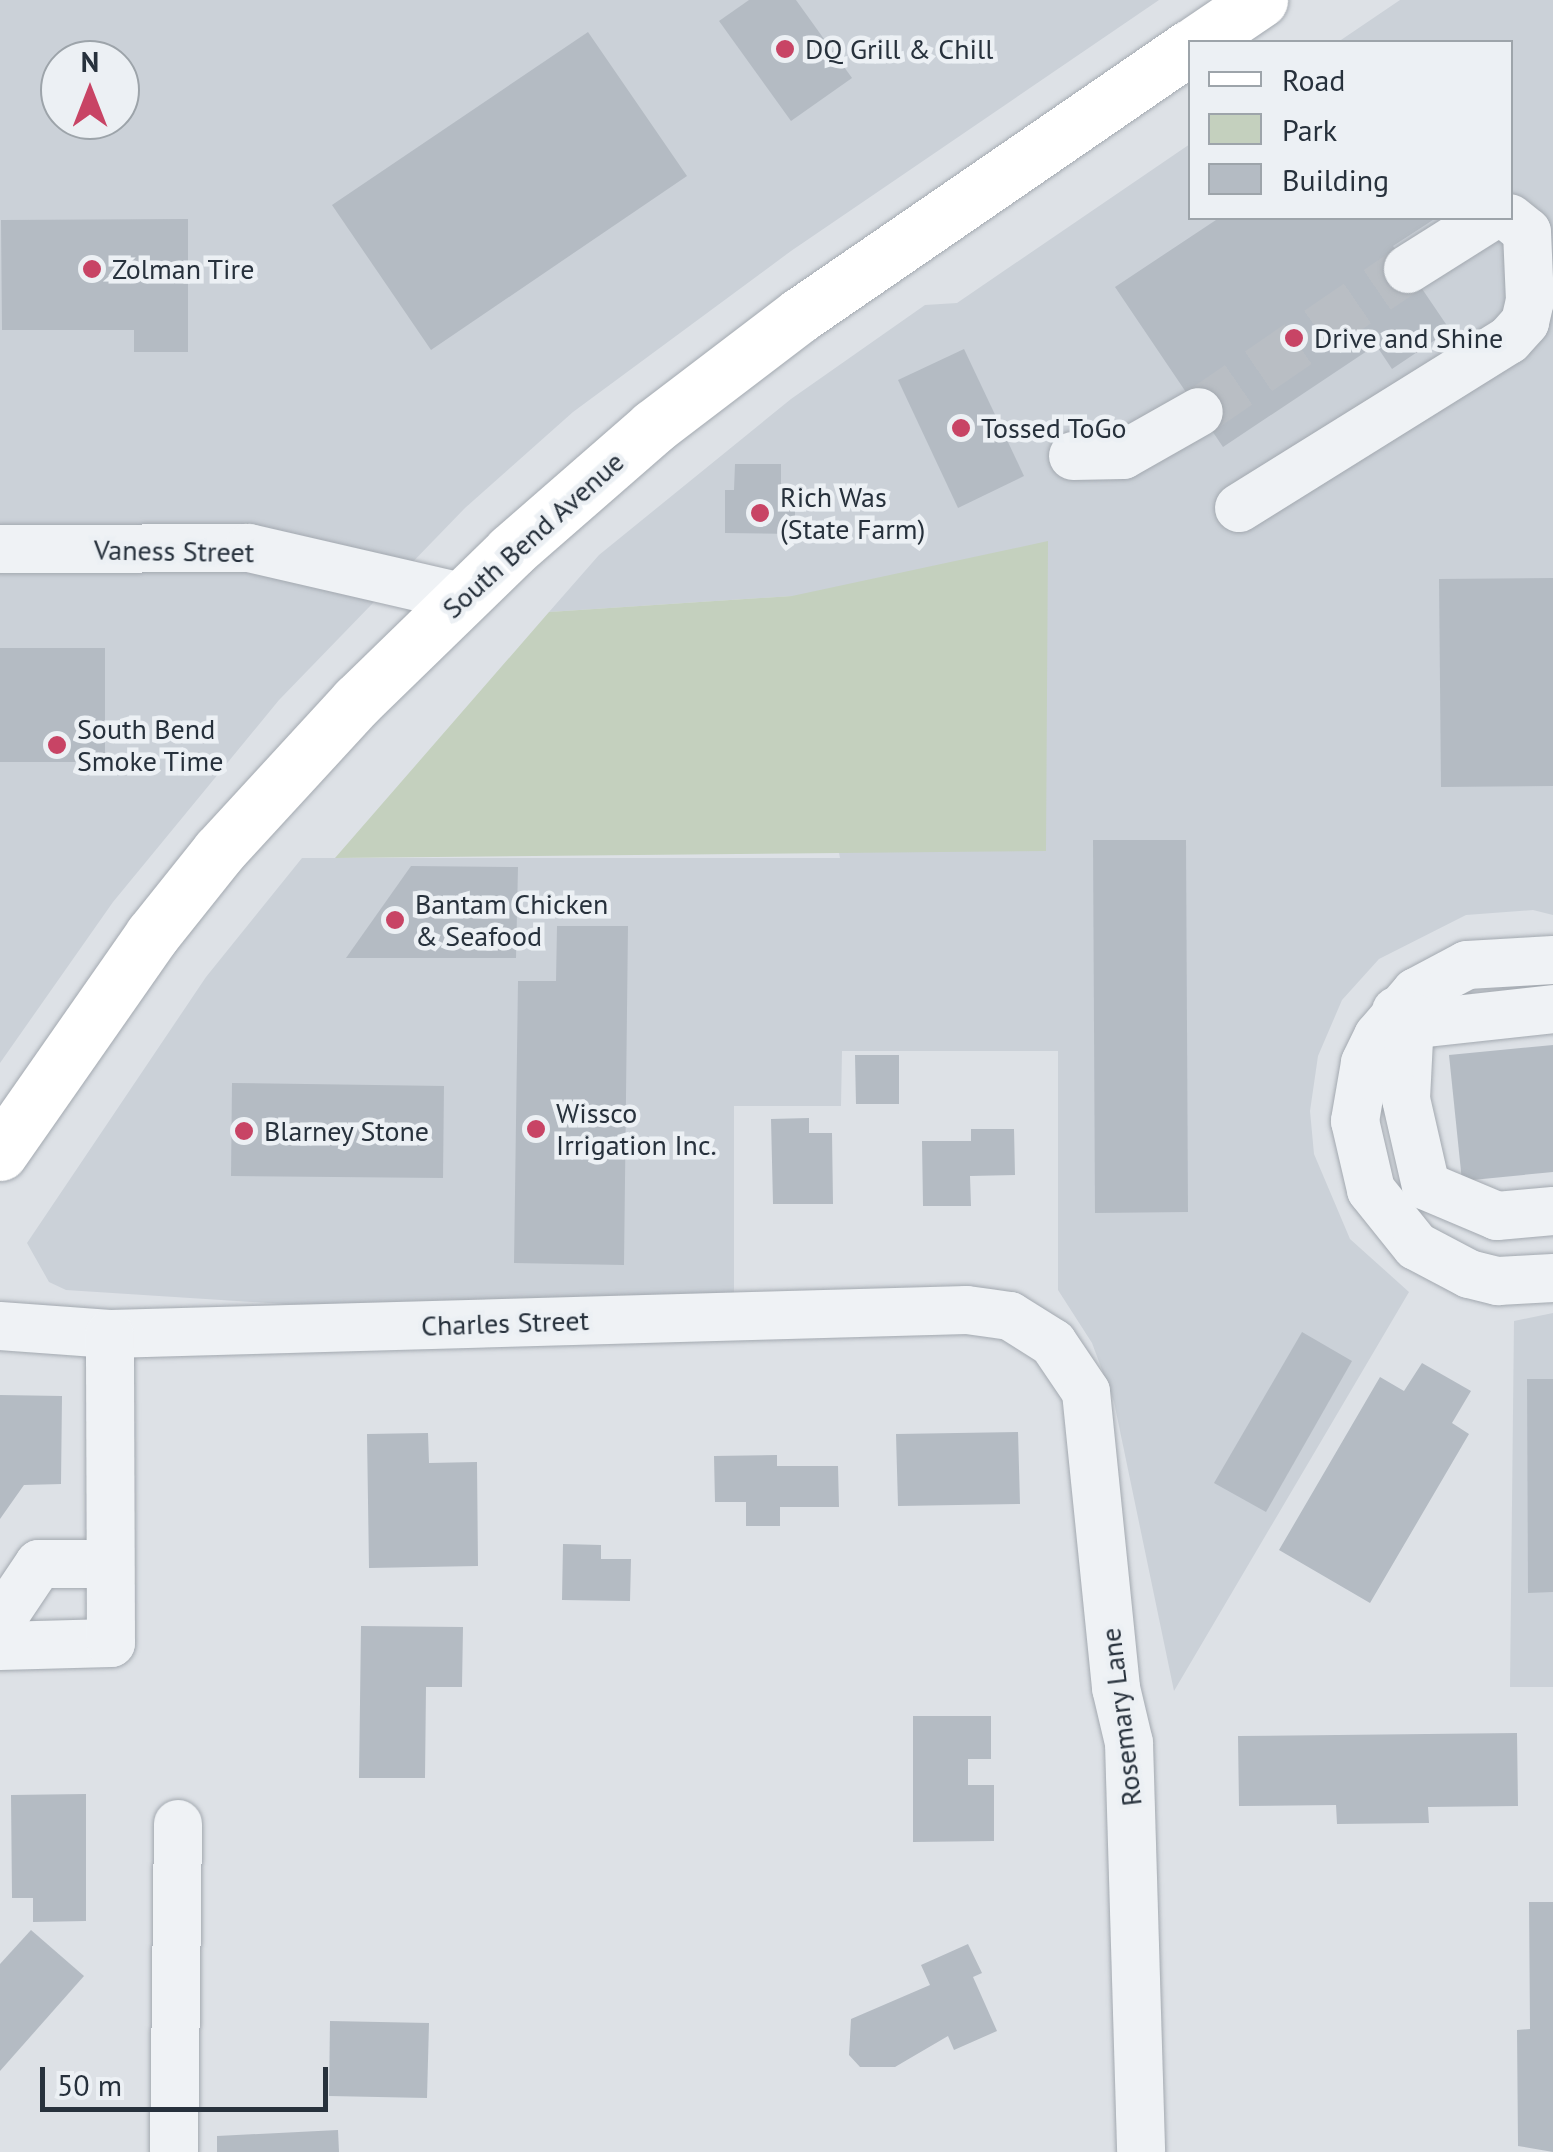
<!DOCTYPE html>
<html>
<head>
<meta charset="utf-8">
<style>
  body { margin:0 }
  #map { position:relative; width:1553px; height:2152px; overflow:hidden; background:#dde1e6; font-family:"PT Sans",sans-serif }
  div>[style] { position:absolute }
  [style*='--x'] { left:calc(var(--x)*1px); top:calc(var(--y)*1px); width:calc(var(--w)*1px); rotate:calc(var(--a)*1deg) }
  .built>* { inset:0; background:#cbd1d8 }
  .green>* { inset:0; background:#c4d0be }
  .building>* { inset:0; background:#b4bbc3 }
  .minor-tunnel>* { height:48px; margin-top:-24px; transform-origin:0; background:repeating-linear-gradient(90deg,#b9bec4 0 48px,transparent 0 72px) }
  .roads { filter:drop-shadow(0 0 2px #a3a9b0) drop-shadow(0 0 2px #a3a9b0) }
  .minor>* { height:48px; margin:-24px; padding:0 24px; transform-origin:24px; border-radius:24px; background:#eff2f5 }
  .major>* { height:55px; margin:-27.5px; padding:0 27.5px; transform-origin:27.5px; border-radius:27.5px; background:#fff }
  .dots>* { width:28px; height:28px; translate:-50% -50%; box-sizing:border-box; border:5px solid #ecf0f4; border-radius:50% }
  span { translate:-50% -50%; white-space:nowrap; text-align:center; line-height:1.15; -webkit-text-stroke:9px #ecf0f4; paint-order:stroke }
  .poi-label { font-size:28px; color:#27313c }
  .left { translate:0 -50%; text-align:left }
  .street-label { font-size:28px; color:#27313c }
  .legend { position:absolute; left:1188px; top:40px; width:325px; height:180px; box-sizing:border-box; background:#ecf0f4; border:2px solid #9da4aa; margin:0; padding:12px 18px; list-style:none; font-size:30px; color:#27313c }
  .legend li { display:flex; align-items:center; gap:20px; height:50px }
  .legend b { width:50px; border:2px solid #9da4aa }
  .north { position:absolute; left:40px; top:40px; width:100px; height:100px; box-sizing:border-box; background:#ecf0f4; border:2px solid #9da4aa; border-radius:50%; rotate:0deg; font-size:28px; font-weight:700; line-height:40px; text-align:center; color:#27313c }
  .north::after { content:''; display:block; margin:auto; width:35px; height:45px; background:#c84465; clip-path:polygon(50% 0,100% 100%,50% 72%,0 100%) }
  .scale { position:absolute; left:40px; top:2067px; width:288px; height:45px; box-sizing:border-box; border:5px solid #27313c; border-top:0; padding-left:12px; font-size:30px; line-height:35px; white-space:nowrap; color:#27313c; -webkit-text-stroke:8px #ecf0f4; paint-order:stroke }
</style>
</head>
<body>
<div id="map">
  <div class="built">
    <div style="clip-path:polygon(evenodd,0 0,1159px 0,791px 251px,573px 412px,465px 508px,279px 700px,113px 902px,0 1063px,0 0,60px 60px,120px 60px,120px 120px,60px 120px,60px 60px)"></div>
    <div style="clip-path:polygon(1400px 0,1553px 0,1553px 915px,1533px 910px,1466px 915px,1379px 959px,1342px 1000px,1318px 1056px,1310px 1111px,1314px 1154px,1350px 1239px,1409px 1292px,1174px 1691px,1114px 1402px,1092px 1343px,1058px 1290px,1058px 1051px,842px 1051px,841px 1106px,734px 1106px,734px 1297px,346px 1308px,66px 1290px,49px 1282px,27px 1243px,206px 977px,302px 858px,840px 858px,792px 596px,549px 612px,599px 555px,791px 399px,925px 305px,957px 303px,1190px 144px,1190px 218px,1510px 218px,1510px 42px,1338px 42px)"></div>
    <div style="clip-path:polygon(1553px 1313px,1553px 1687px,1510px 1687px,1514px 1321px)"></div>
  </div>
  <div class="green">
    <div style="clip-path:polygon(1048px 541px,1046px 851px,335px 858px,549px 612px,792px 596px)"></div>
  </div>
  <div class="building">
    <div style="clip-path:polygon(749px 0,796px 0,852px 78px,791px 121px,719px 21px)"></div>
    <div style="clip-path:polygon(588px 32px,687px 176px,431px 350px,332px 205px)"></div>
    <div style="clip-path:polygon(1219px 218px,1436px 218px,1393px 246px,1450px 330px,1392px 369px,1376px 345px,1223px 447px,1115px 287px)"></div>
    <div style="clip-path:polygon(188px 219px,188px 352px,134px 352px,134px 330px,2px 330px,1px 220px)"></div>
    <div style="clip-path:polygon(964px 349px,1024px 476px,958px 508px,898px 380px)"></div>
    <div style="clip-path:polygon(735px 464px,781px 464px,781px 492px,795px 492px,795px 534px,725px 533px,725px 490px,734px 490px)"></div>
    <div style="clip-path:polygon(1553px 578px,1553px 786px,1441px 787px,1439px 579px)"></div>
    <div style="clip-path:polygon(0 648px,105px 648px,105px 762px,0 762px)"></div>
    <div style="clip-path:polygon(1093px 840px,1186px 840px,1188px 1212px,1095px 1213px)"></div>
    <div style="clip-path:polygon(411px 866px,518px 867px,516px 958px,346px 958px)"></div>
    <div style="clip-path:polygon(557px 926px,628px 926px,624px 1265px,514px 1263px,518px 981px,556px 981px)"></div>
    <div style="clip-path:polygon(1553px 1045px,1553px 1172px,1462px 1181px,1449px 1055px)"></div>
    <div style="clip-path:polygon(855px 1055px,899px 1055px,899px 1104px,856px 1104px)"></div>
    <div style="clip-path:polygon(232px 1083px,444px 1086px,443px 1178px,231px 1176px)"></div>
    <div style="clip-path:polygon(809px 1118px,809px 1133px,832px 1133px,833px 1204px,773px 1204px,771px 1119px)"></div>
    <div style="clip-path:polygon(971px 1129px,1014px 1129px,1015px 1175px,970px 1176px,971px 1206px,923px 1206px,922px 1141px,971px 1141px)"></div>
    <div style="clip-path:polygon(1302px 1332px,1352px 1361px,1266px 1512px,1214px 1483px)"></div>
    <div style="clip-path:polygon(1422px 1363px,1471px 1391px,1452px 1423px,1469px 1434px,1370px 1603px,1279px 1550px,1380px 1377px,1404px 1391px)"></div>
    <div style="clip-path:polygon(1527px 1379px,1553px 1379px,1553px 1592px,1528px 1593px)"></div>
    <div style="clip-path:polygon(0 1395px,62px 1396px,61px 1484px,24px 1485px,0 1519px)"></div>
    <div style="clip-path:polygon(1018px 1432px,1020px 1504px,898px 1506px,896px 1434px)"></div>
    <div style="clip-path:polygon(428px 1433px,429px 1463px,477px 1462px,478px 1566px,369px 1568px,367px 1434px)"></div>
    <div style="clip-path:polygon(777px 1455px,777px 1466px,838px 1466px,839px 1507px,780px 1507px,780px 1526px,746px 1526px,746px 1502px,715px 1502px,714px 1456px)"></div>
    <div style="clip-path:polygon(563px 1544px,601px 1545px,601px 1559px,631px 1559px,630px 1601px,562px 1600px)"></div>
    <div style="clip-path:polygon(361px 1626px,463px 1627px,462px 1687px,426px 1687px,425px 1778px,359px 1778px)"></div>
    <div style="clip-path:polygon(913px 1716px,991px 1716px,991px 1759px,968px 1759px,968px 1785px,994px 1785px,994px 1841px,913px 1842px)"></div>
    <div style="clip-path:polygon(1517px 1733px,1518px 1806px,1428px 1807px,1429px 1823px,1337px 1824px,1336px 1805px,1239px 1806px,1238px 1736px)"></div>
    <div style="clip-path:polygon(86px 1794px,86px 1921px,33px 1922px,33px 1898px,12px 1898px,11px 1795px)"></div>
    <div style="clip-path:polygon(1529px 1902px,1553px 1902px,1553px 2152px,1518px 2146px,1517px 2030px,1530px 2029px)"></div>
    <div style="clip-path:polygon(31px 1930px,84px 1976px,0 2071px,0 1964px)"></div>
    <div style="clip-path:polygon(968px 1944px,982px 1973px,973px 1977px,997px 2031px,954px 2050px,948px 2036px,895px 2067px,860px 2067px,849px 2055px,851px 2019px,930px 1985px,921px 1965px)"></div>
    <div style="clip-path:polygon(330px 2021px,429px 2023px,427px 2098px,329px 2096px)"></div>
    <div style="clip-path:polygon(338px 2130px,339px 2152px,217px 2152px,217px 2136px)"></div>
  </div>
  <div class="minor-tunnel">
    <div style="--x:1199;--y:412;--w:253;--a:-34.4"></div>
  </div>
  <div class="roads">
    <div class="minor">
      <div style="--x:1408;--y:269;--w:96;--a:-32.2"></div>
      <div style="--x:1073;--y:456;--w:50;--a:-1.1"></div>
      <div style="--x:1123;--y:455;--w:87;--a:-29.5"></div>
      <div style="--x:1239;--y:508;--w:318;--a:-31.9"></div>
      <div style="--x:1509;--y:340;--w:24;--a:-48"></div>
      <div style="--x:1525;--y:322;--w:22;--a:-77"></div>
      <div style="--x:1530;--y:301;--w:69;--a:-92.5"></div>
      <div style="--x:1527;--y:232;--w:22;--a:-141"></div>
      <div style="--x:0;--y:549;--w:249;--a:-0.2"></div>
      <div style="--x:249;--y:548;--w:219;--a:13"></div>
      <div style="--x:1553;--y:960;--w:86;--a:176.7"></div>
      <div style="--x:1467;--y:965;--w:58;--a:152.1"></div>
      <div style="--x:1416;--y:992;--w:58;--a:130.8"></div>
      <div style="--x:1378;--y:1036;--w:30;--a:116"></div>
      <div style="--x:1365;--y:1063;--w:59;--a:99.8"></div>
      <div style="--x:1355;--y:1121;--w:71;--a:76.9"></div>
      <div style="--x:1371;--y:1190;--w:72;--a:51.2"></div>
      <div style="--x:1416;--y:1246;--w:60;--a:27.8"></div>
      <div style="--x:1469;--y:1274;--w:30;--a:14"></div>
      <div style="--x:1498;--y:1281;--w:55;--a:-3.1"></div>
      <div style="--x:1396;--y:1011;--w:33;--a:21"></div>
      <div style="--x:1427;--y:1023;--w:127;--a:-6.3"></div>
      <div style="--x:1410;--y:1020;--w:79;--a:92.9"></div>
      <div style="--x:1406;--y:1099;--w:89;--a:77.1"></div>
      <div style="--x:1426;--y:1186;--w:77;--a:22.9"></div>
      <div style="--x:1497;--y:1216;--w:56;--a:-5.1"></div>
      <div style="--x:0;--y:1326;--w:110;--a:4.2"></div>
      <div style="--x:110;--y:1334;--w:857;--a:-1.6"></div>
      <div style="--x:967;--y:1310;--w:43;--a:7.9"></div>
      <div style="--x:1010;--y:1316;--w:51;--a:32.1"></div>
      <div style="--x:1053;--y:1343;--w:59;--a:56"></div>
      <div style="--x:1086;--y:1392;--w:298;--a:84.2"></div>
      <div style="--x:1116;--y:1688;--w:57;--a:76.7"></div>
      <div style="--x:1129;--y:1743;--w:409;--a:88.3"></div>
      <div style="--x:0;--y:1622;--w:70;--a:-56.1"></div>
      <div style="--x:39;--y:1564;--w:71;--a:0"></div>
      <div style="--x:0;--y:1646;--w:111;--a:-1.5"></div>
      <div style="--x:111;--y:1643;--w:309;--a:-90.2"></div>
      <div style="--x:174;--y:2152;--w:328;--a:-89.3"></div>
    </div>
    <div class="major">
      <div style="--x:1198;--y:42;--w:75;--a:-34.1"></div>
      <div style="--x:0;--y:1153;--w:266;--a:-55.1"></div>
      <div style="--x:152;--y:935;--w:107;--a:-51.4"></div>
      <div style="--x:219;--y:851;--w:204;--a:-47.4"></div>
      <div style="--x:357;--y:701;--w:215;--a:-44.2"></div>
      <div style="--x:511;--y:551;--w:189;--a:-41.1"></div>
      <div style="--x:653;--y:427;--w:185;--a:-37.3"></div>
      <div style="--x:800;--y:315;--w:473;--a:-34.5"></div>
    </div>
  </div>
  <div class="dots">
    <div style="left:785px;top:49px;background:#c84465"></div>
    <div style="left:92px;top:269px;background:#c84465"></div>
    <div style="left:1294px;top:338px;background:#c84465"></div>
    <div style="left:961px;top:428px;background:#c84465"></div>
    <div style="left:760px;top:513px;background:#c84465"></div>
    <div style="left:57px;top:745px;background:#c84465"></div>
    <div style="left:395px;top:920px;background:#c84465"></div>
    <div style="left:536px;top:1129px;background:#c84465"></div>
    <div style="left:244px;top:1131px;background:#c84465"></div>
  </div>
  <div class="poi-label">
    <span class="left" style="left:805px;top:49px">DQ Grill &amp; Chill</span>
    <span class="left" style="left:112px;top:269px">Zolman Tire</span>
    <span class="left" style="left:1314px;top:338px">Drive and Shine</span>
    <span class="left" style="left:981px;top:428px">Tossed ToGo</span>
    <span class="left" style="left:780px;top:513px">Rich Was<br>(State Farm)</span>
    <span class="left" style="left:77px;top:745px">South Bend<br>Smoke Time</span>
    <span class="left" style="left:415px;top:920px">Bantam Chicken<br>&amp; Seafood</span>
    <span class="left" style="left:556px;top:1129px">Wissco<br>Irrigation Inc.</span>
    <span class="left" style="left:264px;top:1131px">Blarney Stone</span>
  </div>
  <div class="street-label">
    <span style="left:533px;top:535px;rotate:-42deg">South Bend Avenue</span>
    <span style="left:174px;top:551px;rotate:1deg">Vaness Street</span>
    <span style="left:505px;top:1323px;rotate:-2deg">Charles Street</span>
    <span style="left:1121px;top:1717px;rotate:-97deg">Rosemary Lane</span>
  </div>
  <ul class="legend">
  <li><b style="height:12px;background:#fff"></b>Road</li>
  <li><b style="height:28px;background:#c4d0be"></b>Park</li>
  <li><b style="height:28px;background:#b4bbc3"></b>Building</li>
  </ul>
  <div class="north">N</div>
  <div class="scale">50 m</div>
</div>
</body>
</html>
